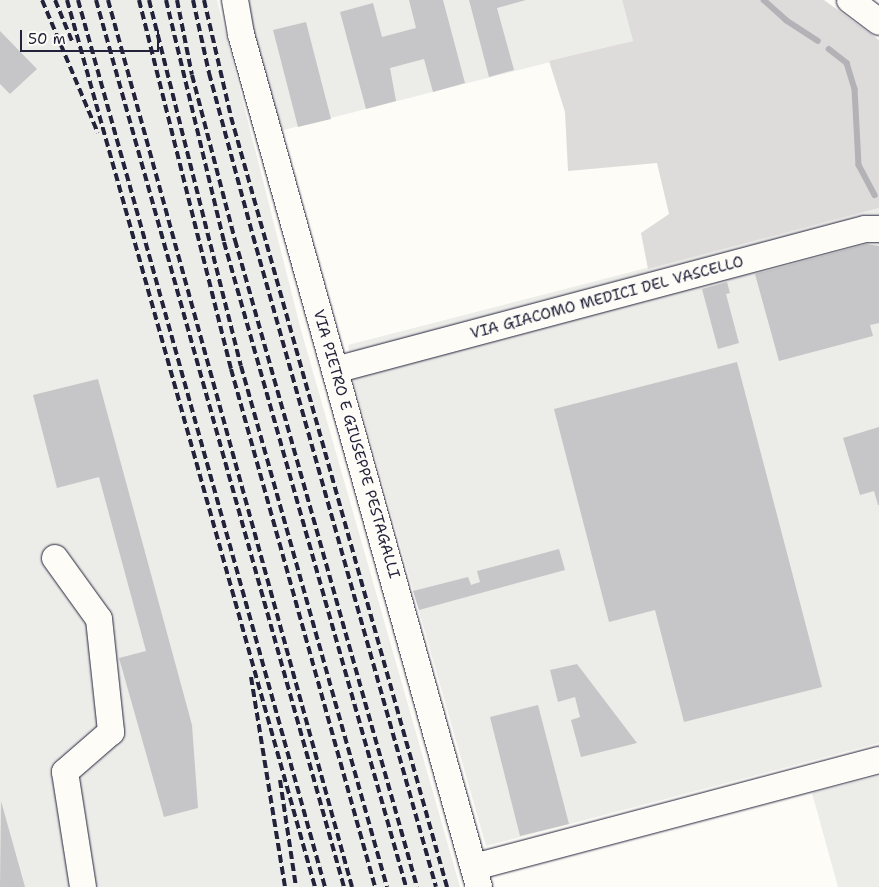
<!DOCTYPE html>
<html>
<head>
<meta charset="utf-8">
<style>
  body { margin:0 }
  #map { position:relative; width:879px; height:887px; overflow:hidden; background:#fdfcf7; font-family:"Shantell Sans",sans-serif }
  div>[style] { position:absolute }
  [style*='--x'] { left:calc(var(--x)*1px); top:calc(var(--y)*1px); width:calc(var(--w)*1px); rotate:calc(var(--a)*1deg) }
  .built>* { inset:0; background:#ecece9 }
  .green>* { inset:0; background:#dddcdb }
  .stream>* { height:5.5px; margin:-2.75px; padding:0 2.75px; transform-origin:2.75px; border-radius:2.75px; background:#b2b2b7 }
  .building>* { inset:0; background:#c6c6c8 }
  .roads { filter:drop-shadow(0 0 1px #22223b) drop-shadow(0 0 1px #22223b) }
  .minor>* { height:26px; margin:-13px; padding:0 13px; transform-origin:13px; border-radius:13px; background:#fdfcf7 }
  .rail>* { height:4px; margin-top:-2px; transform-origin:0; background:repeating-linear-gradient(90deg,#22223b 0 8px,transparent 0 12px) }
  span { translate:-50% -50%; white-space:nowrap; text-align:center; line-height:1.15; -webkit-text-stroke:4.5px #fdfcf7; paint-order:stroke }
  .street-label { font-size:15px; color:#22223b }
  .scale { position:absolute; left:20px; top:30px; width:139px; height:22px; box-sizing:border-box; border:2px solid #22223b; border-top:0; padding-left:6px; font-size:15px; line-height:18px; white-space:nowrap; color:#22223b; -webkit-text-stroke:4px #fdfcf7; paint-order:stroke }
</style>
</head>
<body>
<div id="map">
  <div class="built">
    <div style="clip-path:polygon(0 0,217px 0,301px 330px,460px 887px,0 887px)"></div>
    <div style="clip-path:polygon(242px 0,622px 0,633px 41px,276px 132px)"></div>
    <div style="clip-path:polygon(879px 208px,879px 743px,486px 846px,354px 383px,348px 345px)"></div>
    <div style="clip-path:polygon(879px 776px,879px 887px,838px 887px,812px 793px)"></div>
  </div>
  <div class="green">
    <div style="clip-path:polygon(622px 0,824px 0,879px 40px,879px 208px,648px 269px,641px 233px,669px 214px,657px 163px,568px 171px,565px 112px,549px 61px,633px 41px)"></div>
  </div>
  <div class="stream">
    <div style="--x:764;--y:0;--w:30;--a:42"></div>
    <div style="--x:786;--y:20;--w:38;--a:33"></div>
    <div style="--x:829;--y:49;--w:23;--a:38"></div>
    <div style="--x:847;--y:63;--w:27;--a:73"></div>
    <div style="--x:855;--y:89;--w:76;--a:87"></div>
    <div style="--x:859;--y:165;--w:34;--a:62"></div>
  </div>
  <div class="building">
    <div style="clip-path:polygon(409px 0,443px 0,465px 83px,433px 92px,424px 59px,390px 68px,396px 101px,366px 109px,340px 12px,373px 3px,382px 37px,416px 28px)"></div>
    <div style="clip-path:polygon(469px 0,526px 0,497px 8px,514px 70px,489px 77px)"></div>
    <div style="clip-path:polygon(306px 22px,331px 119px,298px 127px,273px 30px)"></div>
    <div style="clip-path:polygon(0 31px,37px 69px,10px 94px,0 84px)"></div>
    <div style="clip-path:polygon(867px 244px,879px 246px,879px 323px,870px 325px,873px 336px,779px 361px,755px 274px)"></div>
    <div style="clip-path:polygon(727px 282px,730px 293px,726px 294px,739px 343px,718px 349px,702px 289px)"></div>
    <div style="clip-path:polygon(737px 362px,822px 687px,684px 722px,655px 610px,609px 622px,554px 409px)"></div>
    <div style="clip-path:polygon(98px 379px,192px 725px,198px 808px,164px 817px,119px 658px,146px 651px,99px 477px,57px 488px,33px 395px)"></div>
    <div style="clip-path:polygon(879px 427px,879px 505px,878px 505px,874px 491px,860px 495px,843px 438px)"></div>
    <div style="clip-path:polygon(559px 549px,565px 570px,419px 610px,413px 591px,468px 577px,471px 585px,480px 582px,477px 571px)"></div>
    <div style="clip-path:polygon(577px 664px,637px 743px,581px 757px,571px 720px,580px 717px,575px 697px,558px 702px,550px 670px)"></div>
    <div style="clip-path:polygon(538px 705px,569px 824px,520px 836px,490px 717px)"></div>
    <div style="clip-path:polygon(1px 801px,25px 887px,0 887px)"></div>
  </div>
  <div class="roads">
    <div class="minor">
      <div style="--x:235;--y:0;--w:35;--a:80"></div>
      <div style="--x:241;--y:34;--w:886;--a:74.41"></div>
      <div style="--x:850;--y:0;--w:36;--a:37"></div>
      <div style="--x:335;--y:370;--w:548;--a:-14.9"></div>
      <div style="--x:865;--y:229;--w:14;--a:0"></div>
      <div style="--x:55;--y:558;--w:75;--a:54.2"></div>
      <div style="--x:99;--y:619;--w:114;--a:83.9"></div>
      <div style="--x:111;--y:732;--w:61;--a:139"></div>
      <div style="--x:65;--y:772;--w:116;--a:81.1"></div>
      <div style="--x:474;--y:867;--w:419;--a:-14.8"></div>
    </div>
  </div>
  <div class="rail">
    <div style="--x:42;--y:0;--w:144;--a:67.2"></div>
    <div style="--x:55;--y:0;--w:44;--a:67.5"></div>
    <div style="--x:67;--y:0;--w:921;--a:74.38"></div>
    <div style="--x:78;--y:0;--w:921;--a:74.44"></div>
    <div style="--x:96;--y:0;--w:921;--a:74.38"></div>
    <div style="--x:108;--y:0;--w:920;--a:74.62"></div>
    <div style="--x:139;--y:0;--w:380;--a:76"></div>
    <div style="--x:231;--y:369;--w:538;--a:74.46"></div>
    <div style="--x:149;--y:0;--w:377;--a:75.9"></div>
    <div style="--x:241;--y:366;--w:541;--a:74.35"></div>
    <div style="--x:166;--y:0;--w:249;--a:76.5"></div>
    <div style="--x:224;--y:242;--w:670;--a:74.24"></div>
    <div style="--x:177;--y:0;--w:76;--a:78.7"></div>
    <div style="--x:192;--y:75;--w:171;--a:75.4"></div>
    <div style="--x:235;--y:240;--w:672;--a:74.29"></div>
    <div style="--x:193;--y:0;--w:75;--a:77.6"></div>
    <div style="--x:209;--y:73;--w:169;--a:74.9"></div>
    <div style="--x:253;--y:236;--w:676;--a:74.3"></div>
    <div style="--x:204;--y:0;--w:120;--a:77"></div>
    <div style="--x:231;--y:117;--w:800;--a:74.33"></div>
    <div style="--x:251;--y:677;--w:213;--a:80.8"></div>
    <div style="--x:280;--y:780;--w:108;--a:81.5"></div>
  </div>
  <div class="street-label">
    <span style="left:607px;top:298px;rotate:-15deg">VIA GIACOMO MEDICI DEL VASCELLO</span>
    <span style="left:356px;top:444px;rotate:74deg">VIA PIETRO E GIUSEPPE PESTAGALLI</span>
  </div>
  <div class="scale">50 m</div>
</div>
</body>
</html>
